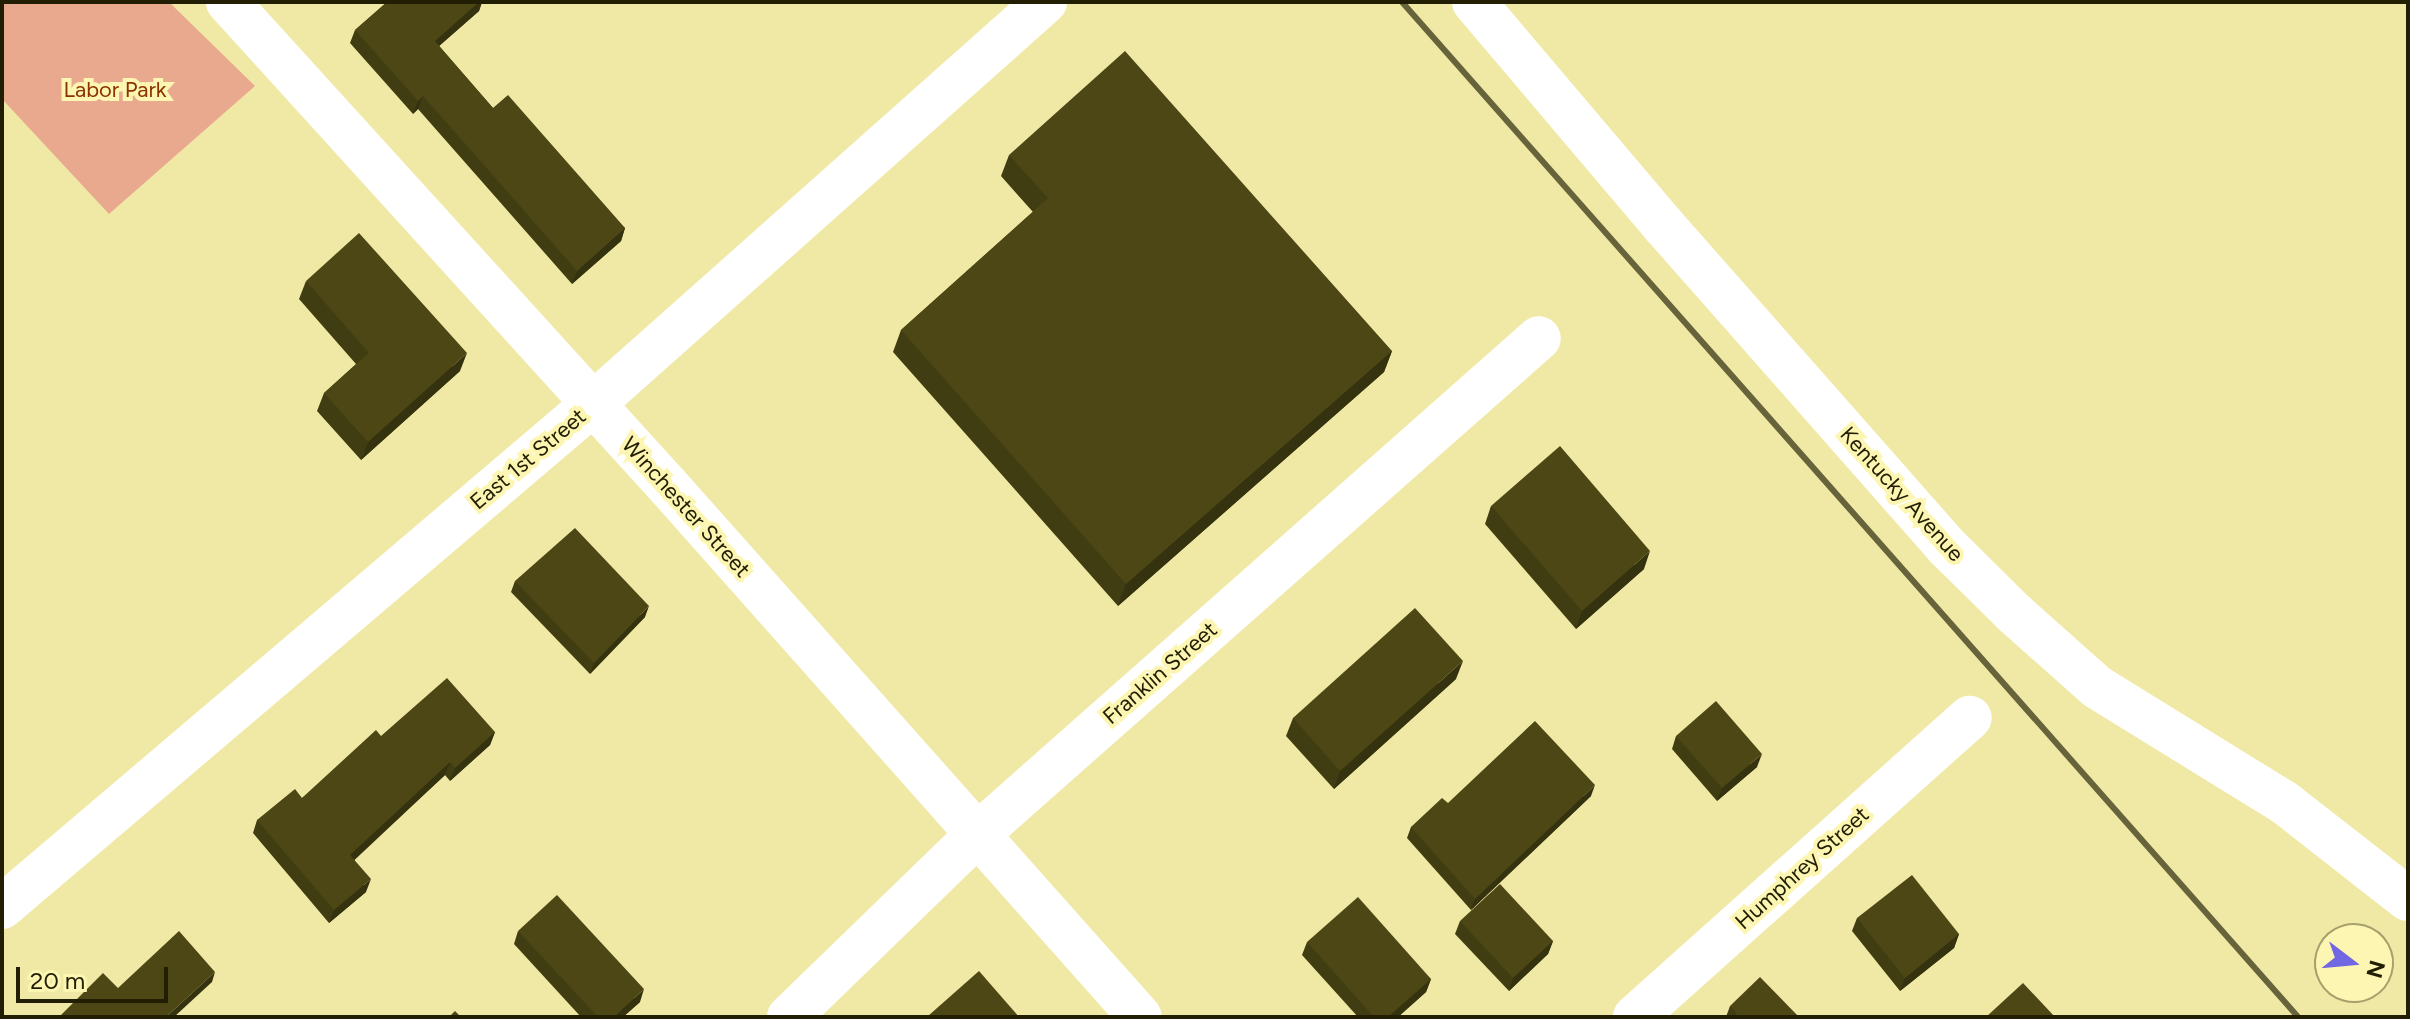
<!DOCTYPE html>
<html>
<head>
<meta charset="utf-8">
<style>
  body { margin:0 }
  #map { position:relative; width:2410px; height:1019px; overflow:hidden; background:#f0e9a5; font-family:Figtree,sans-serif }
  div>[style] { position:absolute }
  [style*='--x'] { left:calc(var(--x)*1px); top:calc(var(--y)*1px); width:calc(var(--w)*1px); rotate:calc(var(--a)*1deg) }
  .green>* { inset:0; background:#e9a98f }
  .minor>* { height:44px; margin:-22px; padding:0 22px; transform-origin:22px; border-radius:22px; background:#fff }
  .rail>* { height:6px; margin:-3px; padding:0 3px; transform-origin:3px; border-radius:3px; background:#67633a }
  .wall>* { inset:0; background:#413d12 }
  .shaded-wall>* { inset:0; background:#35320f }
  .building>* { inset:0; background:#4c4715 }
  span { translate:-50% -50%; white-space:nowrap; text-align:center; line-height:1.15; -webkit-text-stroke:8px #fdf6b2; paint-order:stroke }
  .park-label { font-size:22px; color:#8b3200 }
  .street-label { font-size:22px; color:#211e03 }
  .frame { position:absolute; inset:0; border:4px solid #211e03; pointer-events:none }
  .north { position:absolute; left:2314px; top:923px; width:80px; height:80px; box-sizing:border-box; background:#fdf6b2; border:2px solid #a5a06c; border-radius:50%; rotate:106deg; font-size:22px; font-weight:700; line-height:32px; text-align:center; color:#211e03 }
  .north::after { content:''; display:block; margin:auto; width:28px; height:36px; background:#7267e2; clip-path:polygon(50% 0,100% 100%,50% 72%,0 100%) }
  .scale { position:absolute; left:16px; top:967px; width:152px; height:36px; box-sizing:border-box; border:4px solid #211e03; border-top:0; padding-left:10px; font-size:24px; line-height:28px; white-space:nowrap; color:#211e03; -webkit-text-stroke:6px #fdf6b2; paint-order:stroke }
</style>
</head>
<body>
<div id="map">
  <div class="green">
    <div style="clip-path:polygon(2px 2px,169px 2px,255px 86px,109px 214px,2px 99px)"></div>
  </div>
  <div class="minor">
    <div style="--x:228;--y:2;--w:654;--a:47.73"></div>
    <div style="--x:668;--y:486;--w:710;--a:48.37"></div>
    <div style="--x:1474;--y:2;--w:294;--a:49.7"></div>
    <div style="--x:1664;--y:226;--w:425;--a:48.6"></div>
    <div style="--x:1945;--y:545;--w:98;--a:44.6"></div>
    <div style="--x:2015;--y:614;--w:110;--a:41.7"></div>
    <div style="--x:2097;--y:687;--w:221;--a:31.7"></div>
    <div style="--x:2285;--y:803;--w:156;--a:38"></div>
    <div style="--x:2;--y:907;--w:776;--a:-40.4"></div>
    <div style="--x:593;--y:404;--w:605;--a:-41.65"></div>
    <div style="--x:789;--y:1017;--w:264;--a:-44.1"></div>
    <div style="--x:979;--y:833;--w:747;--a:-41.47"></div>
    <div style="--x:1635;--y:1017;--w:449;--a:-41.8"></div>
  </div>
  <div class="rail">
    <div style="--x:1402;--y:2;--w:1354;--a:48.56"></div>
  </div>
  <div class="wall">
    <div style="clip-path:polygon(387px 2px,482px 2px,479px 11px,439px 46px,493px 108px,625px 228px,621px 241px,572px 284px,418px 109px,413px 114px,350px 43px,355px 30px)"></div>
    <div style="clip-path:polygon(1009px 155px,1392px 351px,1384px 372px,1118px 606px,893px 352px,901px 330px,1033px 212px,1001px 176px)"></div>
    <div style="clip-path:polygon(306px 281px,460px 371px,361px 460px,317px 411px,324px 393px,356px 364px,299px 299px)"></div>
    <div style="clip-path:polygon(1491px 506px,1644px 569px,1576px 629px,1485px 524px)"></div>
    <div style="clip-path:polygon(515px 581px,645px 617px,590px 674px,511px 592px)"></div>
    <div style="clip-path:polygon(1456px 679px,1334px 789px,1286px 736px,1293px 718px)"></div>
    <div style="clip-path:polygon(495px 732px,490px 745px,450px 781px,445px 775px,354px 859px,366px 892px,329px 923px,253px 833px,257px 820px,302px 798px,381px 736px)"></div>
    <div style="clip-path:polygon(1676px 736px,1757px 767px,1717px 801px,1672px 749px)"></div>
    <div style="clip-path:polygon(1591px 796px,1471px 910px,1407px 838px,1411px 827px,1448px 803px)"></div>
    <div style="clip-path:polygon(1857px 918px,1959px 934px,1954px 948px,1900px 991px,1852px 931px)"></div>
    <div style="clip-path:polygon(1460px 921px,1553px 941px,1548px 954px,1509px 991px,1455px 934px)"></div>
    <div style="clip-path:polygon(518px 931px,640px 1002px,623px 1017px,581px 1017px,514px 944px)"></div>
    <div style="clip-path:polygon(1307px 942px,1431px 979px,1426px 992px,1398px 1017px,1358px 1017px,1302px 955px)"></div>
    <div style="clip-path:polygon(1730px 1006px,1799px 1017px,1726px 1017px)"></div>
  </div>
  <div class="shaded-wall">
    <div style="clip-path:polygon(479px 2px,482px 2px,479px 11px,430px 54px,435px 41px)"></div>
    <div style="clip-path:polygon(423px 96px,418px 109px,413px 114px,418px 101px)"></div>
    <div style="clip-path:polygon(625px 228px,621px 241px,572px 284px,577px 271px)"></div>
    <div style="clip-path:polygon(1392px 351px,1384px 372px,1118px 606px,1126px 584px)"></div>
    <div style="clip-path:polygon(467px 353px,460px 371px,361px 460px,368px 442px)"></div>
    <div style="clip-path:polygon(1650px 551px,1644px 569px,1576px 629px,1582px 611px)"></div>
    <div style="clip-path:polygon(649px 606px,645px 617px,590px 674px,594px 663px)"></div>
    <div style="clip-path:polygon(1463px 661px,1456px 679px,1334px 789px,1340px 771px)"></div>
    <div style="clip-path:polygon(495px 732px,490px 745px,450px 781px,455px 768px)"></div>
    <div style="clip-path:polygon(1762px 754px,1757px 767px,1717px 801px,1722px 788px)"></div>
    <div style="clip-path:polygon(450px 762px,445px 775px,346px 868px,350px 855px)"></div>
    <div style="clip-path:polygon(1595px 785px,1591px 796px,1471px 910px,1475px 899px)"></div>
    <div style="clip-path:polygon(371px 879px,366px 892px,329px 923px,334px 910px)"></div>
    <div style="clip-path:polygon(1959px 934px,1954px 948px,1900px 991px,1905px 978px)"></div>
    <div style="clip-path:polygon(1553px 941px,1548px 954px,1509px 991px,1513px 978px)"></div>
    <div style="clip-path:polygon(215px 972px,212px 982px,174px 1017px,166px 1017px)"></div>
    <div style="clip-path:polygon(1431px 979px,1426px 992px,1398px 1017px,1388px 1017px)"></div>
    <div style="clip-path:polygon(644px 989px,640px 1002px,623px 1017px,614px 1017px)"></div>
  </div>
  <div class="building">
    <div style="clip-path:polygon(387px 2px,479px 2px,435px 41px,493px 108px,508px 95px,625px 228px,577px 271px,423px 96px,418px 101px,355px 30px)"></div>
    <div style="clip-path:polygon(1125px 51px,1392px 351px,1126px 584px,901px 330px,1048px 198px,1009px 155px)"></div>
    <div style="clip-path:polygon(359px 233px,467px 353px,368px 442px,324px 393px,369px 353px,306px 281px)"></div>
    <div style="clip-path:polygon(1560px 446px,1650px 551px,1582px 611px,1491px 506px)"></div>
    <div style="clip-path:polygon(575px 528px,649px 606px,594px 663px,515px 581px)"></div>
    <div style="clip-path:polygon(1415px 608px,1463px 661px,1340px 771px,1293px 718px)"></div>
    <div style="clip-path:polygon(447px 678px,495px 732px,455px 768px,450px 762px,350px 855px,371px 879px,334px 910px,257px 820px,295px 789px,302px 798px,376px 730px,381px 736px)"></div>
    <div style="clip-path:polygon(1716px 701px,1762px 754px,1722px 788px,1676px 736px)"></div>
    <div style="clip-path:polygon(1535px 721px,1595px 785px,1475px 899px,1411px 827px,1442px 798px,1448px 803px)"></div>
    <div style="clip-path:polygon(1912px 875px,1959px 934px,1905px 978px,1857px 918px)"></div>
    <div style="clip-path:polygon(1500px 884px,1553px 941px,1513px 978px,1460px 921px)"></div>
    <div style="clip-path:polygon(557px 895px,644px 989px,614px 1017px,598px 1017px,518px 931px)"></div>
    <div style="clip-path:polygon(1358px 897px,1431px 979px,1388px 1017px,1374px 1017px,1307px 942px)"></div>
    <div style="clip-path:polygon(179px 931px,215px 972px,166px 1017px,59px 1017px,103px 973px,118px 988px)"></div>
    <div style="clip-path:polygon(979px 971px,1019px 1017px,929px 1017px,928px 1016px)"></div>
    <div style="clip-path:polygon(1760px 977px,1799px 1017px,1733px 1017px,1737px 1013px,1730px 1006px)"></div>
    <div style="clip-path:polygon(2023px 983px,2055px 1017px,1986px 1017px)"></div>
    <div style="clip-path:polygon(455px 1011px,461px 1017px,449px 1017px)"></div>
  </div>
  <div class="park-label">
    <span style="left:115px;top:90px">Labor Park</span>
  </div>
  <div class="street-label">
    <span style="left:528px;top:459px;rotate:-40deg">East 1st Street</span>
    <span style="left:1902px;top:494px;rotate:48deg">Kentucky Avenue</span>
    <span style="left:686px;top:507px;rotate:48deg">Winchester Street</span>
    <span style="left:1160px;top:673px;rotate:-41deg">Franklin Street</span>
    <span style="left:1802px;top:868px;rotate:-42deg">Humphrey Street</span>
  </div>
  <div class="frame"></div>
  <div class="north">N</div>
  <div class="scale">20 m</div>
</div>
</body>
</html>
